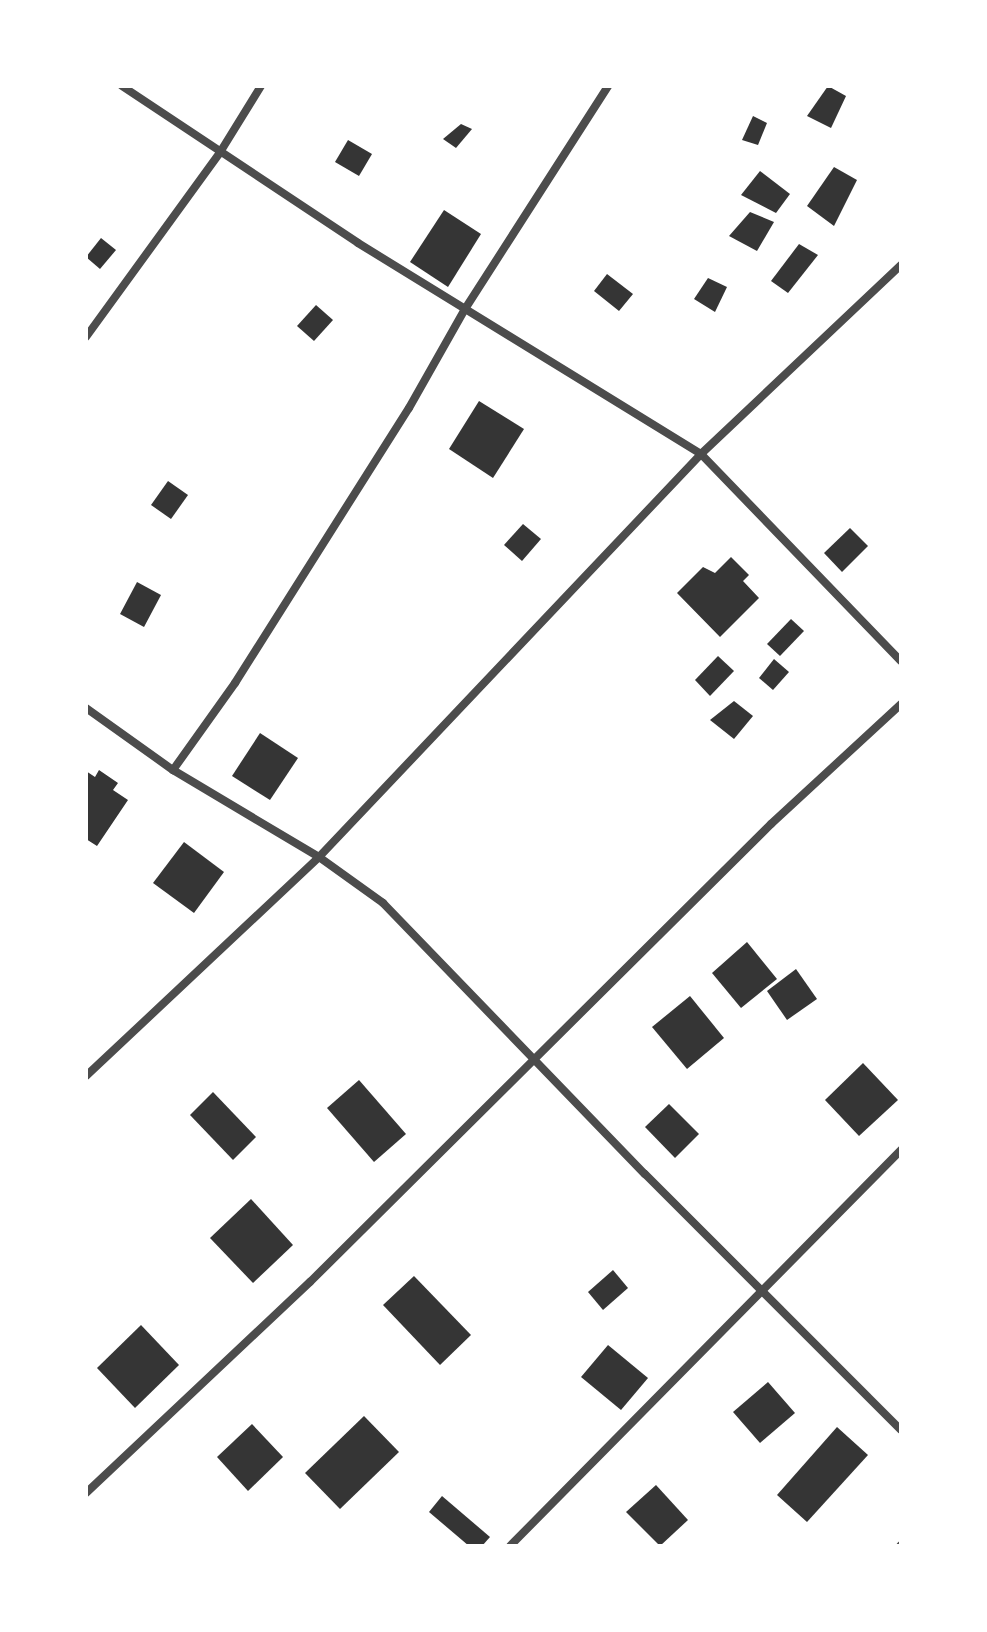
<!DOCTYPE html>
<html>
<head>
<meta charset="utf-8">
<style>
  body { margin:0 }
  #map { position:relative; width:987px; height:1632px; overflow:hidden; background:#fff; font-family:"Playfair Display",serif }
  div>[style] { position:absolute }
  [style*='--x'] { left:calc(var(--x)*1px); top:calc(var(--y)*1px); width:calc(var(--w)*1px); rotate:calc(var(--a)*1deg) }
  .building>* { inset:0; background:#353535 }
  .minor>* { height:8px; margin:-4px; padding:0 4px; transform-origin:4px; border-radius:4px; background:#4c4c4c }
  span { translate:-50% -50%; white-space:nowrap; text-align:center; line-height:1.15; -webkit-text-stroke:6px #fff; paint-order:stroke }
  .frame { position:absolute; inset:0; border:88px solid #fff; pointer-events:none }
</style>
</head>
<body>
<div id="map">
  <div class="building">
    <div style="clip-path:polygon(828px 86px,846px 96px,831px 128px,807px 116px)"></div>
    <div style="clip-path:polygon(753px 116px,767px 123px,758px 145px,742px 140px)"></div>
    <div style="clip-path:polygon(461px 124px,472px 129px,456px 148px,443px 139px)"></div>
    <div style="clip-path:polygon(348px 140px,372px 154px,359px 176px,335px 162px)"></div>
    <div style="clip-path:polygon(834px 167px,857px 180px,834px 226px,807px 206px)"></div>
    <div style="clip-path:polygon(760px 171px,790px 194px,776px 213px,741px 195px)"></div>
    <div style="clip-path:polygon(444px 210px,481px 234px,448px 287px,410px 262px)"></div>
    <div style="clip-path:polygon(750px 212px,774px 222px,757px 251px,729px 236px)"></div>
    <div style="clip-path:polygon(101px 238px,116px 250px,100px 269px,86px 257px)"></div>
    <div style="clip-path:polygon(799px 244px,818px 255px,788px 293px,771px 281px)"></div>
    <div style="clip-path:polygon(607px 274px,633px 294px,619px 311px,594px 291px)"></div>
    <div style="clip-path:polygon(708px 278px,727px 287px,715px 312px,694px 299px)"></div>
    <div style="clip-path:polygon(316px 305px,333px 320px,314px 341px,297px 326px)"></div>
    <div style="clip-path:polygon(479px 401px,524px 429px,493px 478px,449px 449px)"></div>
    <div style="clip-path:polygon(168px 481px,188px 495px,171px 519px,151px 505px)"></div>
    <div style="clip-path:polygon(523px 524px,541px 539px,522px 561px,504px 545px)"></div>
    <div style="clip-path:polygon(850px 528px,868px 546px,842px 572px,824px 553px)"></div>
    <div style="clip-path:polygon(731px 557px,749px 575px,743px 581px,759px 598px,720px 637px,677px 593px,703px 567px,715px 573px)"></div>
    <div style="clip-path:polygon(137px 582px,161px 595px,144px 627px,120px 614px)"></div>
    <div style="clip-path:polygon(791px 619px,804px 631px,780px 656px,767px 644px)"></div>
    <div style="clip-path:polygon(718px 656px,734px 671px,710px 696px,695px 680px)"></div>
    <div style="clip-path:polygon(774px 659px,789px 672px,773px 690px,759px 678px)"></div>
    <div style="clip-path:polygon(734px 701px,753px 716px,734px 739px,710px 720px)"></div>
    <div style="clip-path:polygon(260px 733px,298px 758px,270px 800px,232px 776px)"></div>
    <div style="clip-path:polygon(99px 770px,118px 783px,113px 790px,128px 800px,97px 846px,86px 839px,86px 771px,95px 777px)"></div>
    <div style="clip-path:polygon(184px 842px,224px 872px,194px 913px,153px 883px)"></div>
    <div style="clip-path:polygon(747px 942px,777px 979px,741px 1008px,712px 973px)"></div>
    <div style="clip-path:polygon(796px 969px,817px 999px,787px 1020px,767px 991px)"></div>
    <div style="clip-path:polygon(690px 996px,724px 1038px,687px 1069px,652px 1027px)"></div>
    <div style="clip-path:polygon(863px 1063px,898px 1100px,859px 1136px,825px 1100px)"></div>
    <div style="clip-path:polygon(359px 1080px,406px 1134px,374px 1162px,327px 1108px)"></div>
    <div style="clip-path:polygon(213px 1092px,256px 1137px,233px 1160px,190px 1115px)"></div>
    <div style="clip-path:polygon(669px 1104px,699px 1134px,675px 1158px,645px 1127px)"></div>
    <div style="clip-path:polygon(251px 1199px,293px 1245px,253px 1283px,210px 1238px)"></div>
    <div style="clip-path:polygon(613px 1270px,628px 1288px,603px 1310px,588px 1292px)"></div>
    <div style="clip-path:polygon(414px 1276px,471px 1335px,440px 1365px,383px 1305px)"></div>
    <div style="clip-path:polygon(141px 1325px,179px 1365px,135px 1408px,97px 1368px)"></div>
    <div style="clip-path:polygon(608px 1345px,648px 1378px,621px 1410px,581px 1377px)"></div>
    <div style="clip-path:polygon(768px 1382px,795px 1413px,760px 1443px,733px 1412px)"></div>
    <div style="clip-path:polygon(364px 1416px,399px 1452px,340px 1509px,305px 1473px)"></div>
    <div style="clip-path:polygon(252px 1424px,283px 1457px,248px 1491px,217px 1457px)"></div>
    <div style="clip-path:polygon(837px 1427px,868px 1455px,807px 1522px,777px 1495px)"></div>
    <div style="clip-path:polygon(656px 1485px,688px 1520px,660px 1546px,626px 1512px)"></div>
    <div style="clip-path:polygon(442px 1496px,490px 1537px,482px 1546px,469px 1546px,429px 1512px)"></div>
  </div>
  <div class="minor">
    <div style="--x:122;--y:86;--w:283;--a:33.6"></div>
    <div style="--x:358;--y:243;--w:403;--a:31.6"></div>
    <div style="--x:701;--y:454;--w:288;--a:46"></div>
    <div style="--x:86;--y:337;--w:226;--a:-54"></div>
    <div style="--x:219;--y:154;--w:80;--a:-58.3"></div>
    <div style="--x:86;--y:708;--w:107;--a:35.5"></div>
    <div style="--x:173;--y:770;--w:170;--a:30.8"></div>
    <div style="--x:319;--y:857;--w:79;--a:35.7"></div>
    <div style="--x:383;--y:903;--w:377;--a:46"></div>
    <div style="--x:645;--y:1174;--w:362;--a:45"></div>
    <div style="--x:173;--y:770;--w:107;--a:-54.5"></div>
    <div style="--x:235;--y:683;--w:325;--a:-57.7"></div>
    <div style="--x:409;--y:408;--w:114;--a:-60.5"></div>
    <div style="--x:465;--y:309;--w:265;--a:-57.3"></div>
    <div style="--x:86;--y:1076;--w:320;--a:-43.2"></div>
    <div style="--x:319;--y:857;--w:555;--a:-46.53"></div>
    <div style="--x:701;--y:454;--w:275;--a:-43.4"></div>
    <div style="--x:86;--y:1493;--w:308;--a:-43.3"></div>
    <div style="--x:310;--y:1282;--w:650;--a:-44.81"></div>
    <div style="--x:771;--y:824;--w:177;--a:-42.7"></div>
    <div style="--x:510;--y:1546;--w:557;--a:-45.36"></div>
    <div style="--x:900;--y:1546;--w:1;--a:-45"></div>
  </div>
  <div class="frame"></div>
</div>
</body>
</html>
